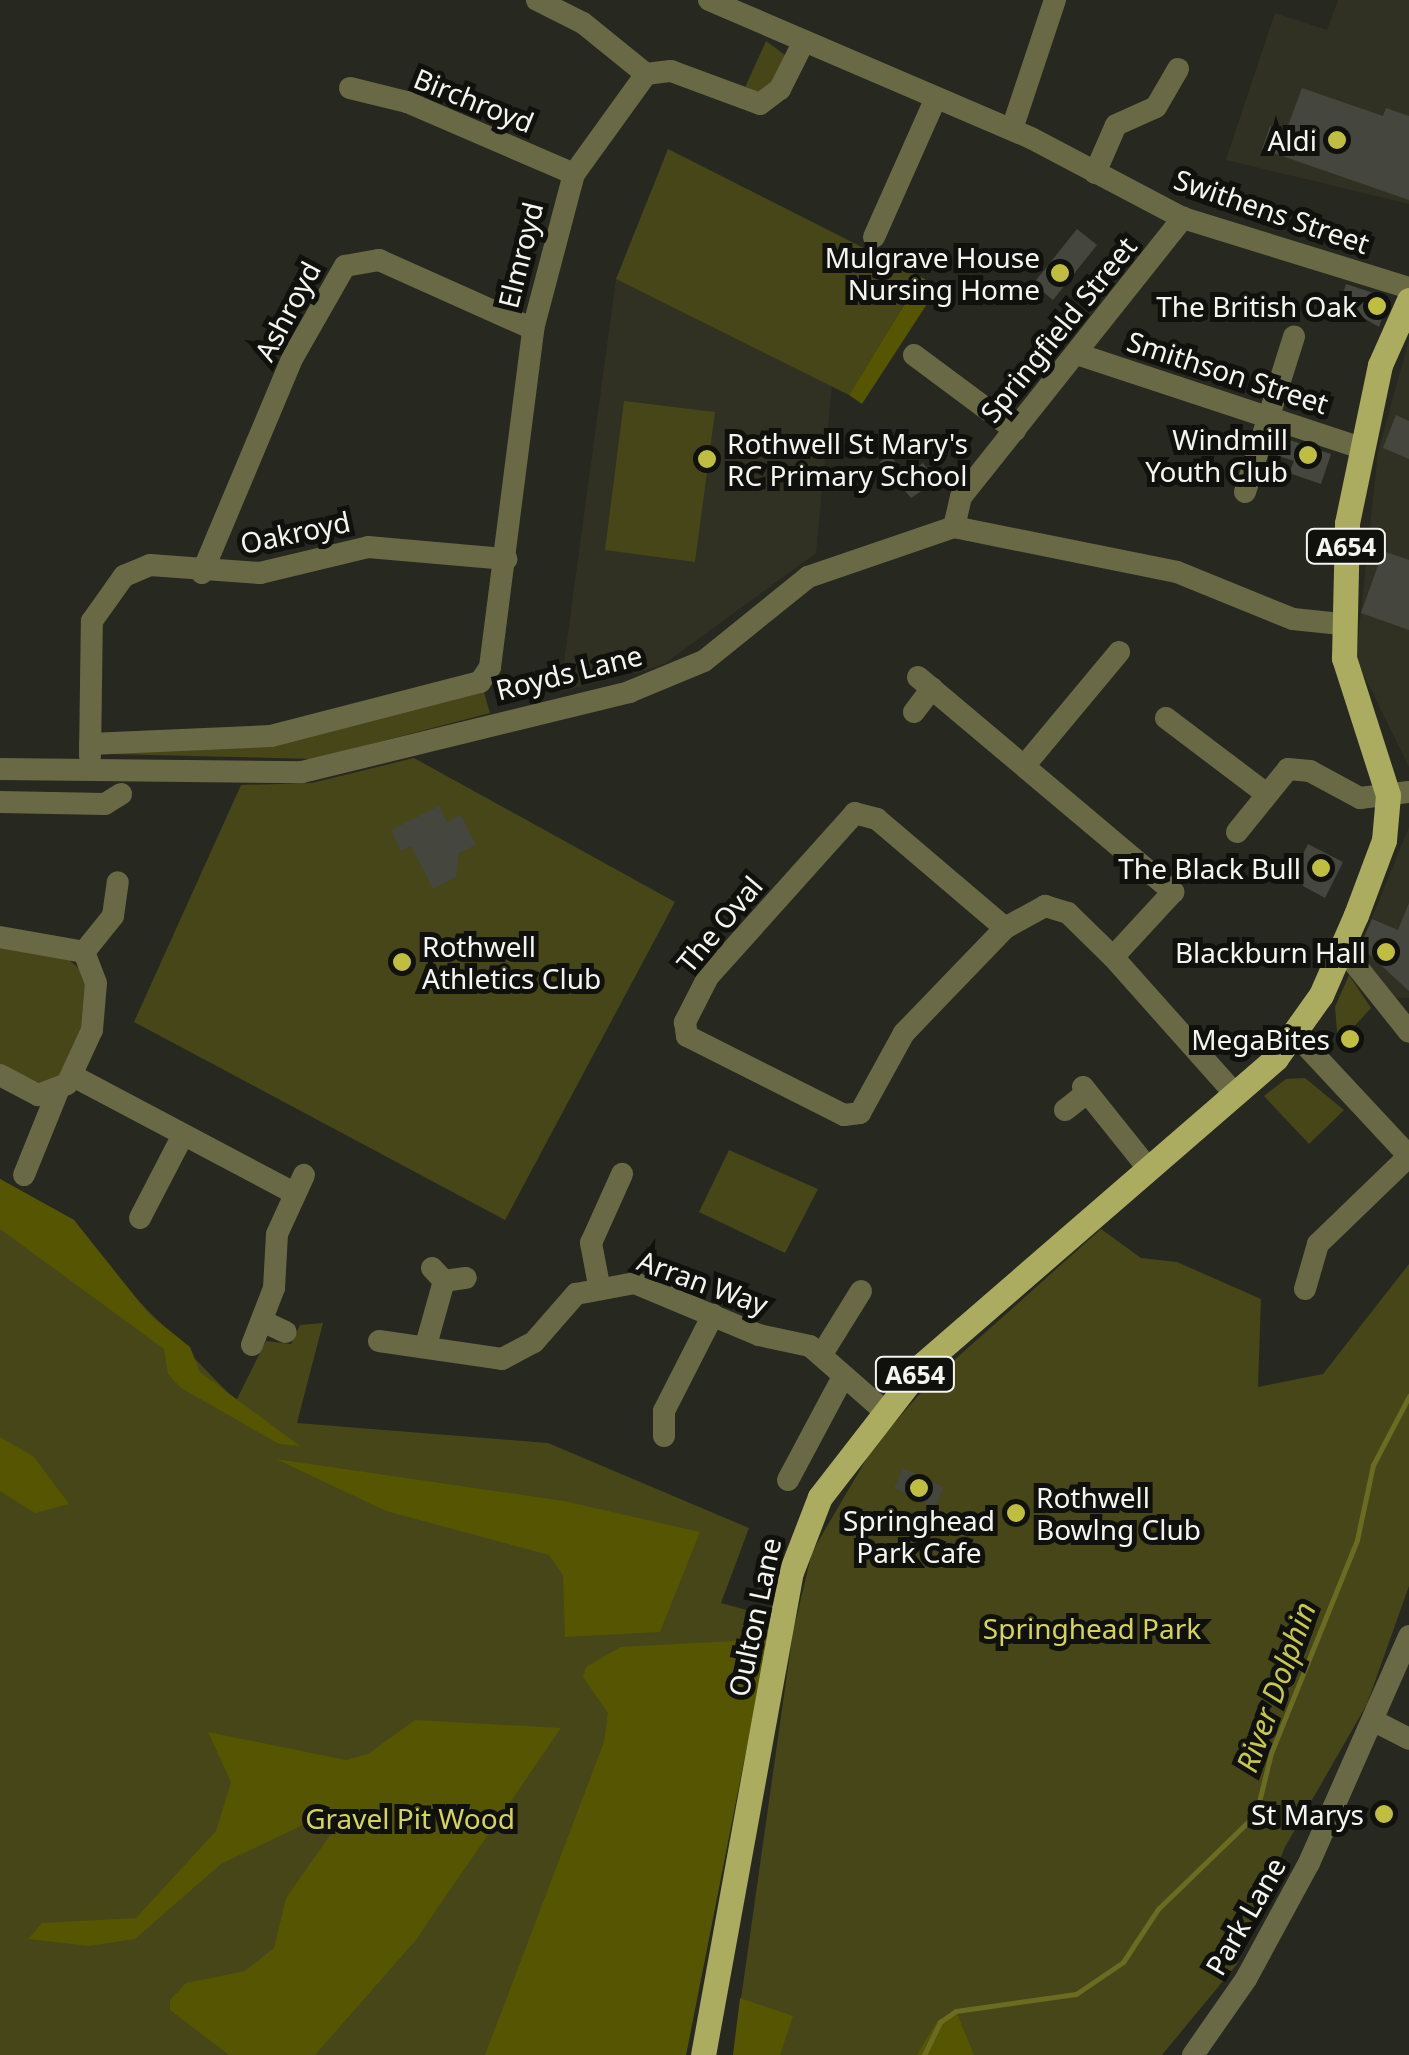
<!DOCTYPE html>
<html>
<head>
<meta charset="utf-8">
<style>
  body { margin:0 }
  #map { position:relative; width:1409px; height:2055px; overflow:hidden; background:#272820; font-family:"Noto Sans",sans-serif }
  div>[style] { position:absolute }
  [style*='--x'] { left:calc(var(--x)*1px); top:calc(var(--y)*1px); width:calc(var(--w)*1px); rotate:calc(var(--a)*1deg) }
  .built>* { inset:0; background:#313123 }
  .green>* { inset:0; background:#464619 }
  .forest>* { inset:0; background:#565502 }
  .stream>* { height:5px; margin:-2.5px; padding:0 2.5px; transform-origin:2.5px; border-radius:2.5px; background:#6b6b22 }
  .building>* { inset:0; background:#45463d }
  .minor>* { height:22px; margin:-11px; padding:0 11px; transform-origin:11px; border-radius:11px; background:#696946 }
  .major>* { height:25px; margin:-12.5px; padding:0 12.5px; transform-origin:12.5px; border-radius:12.5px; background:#abac5f }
  .dots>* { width:28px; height:28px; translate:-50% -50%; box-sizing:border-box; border:5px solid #10100d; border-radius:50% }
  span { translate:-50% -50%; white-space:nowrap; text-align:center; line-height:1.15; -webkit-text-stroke:10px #10100d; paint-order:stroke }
  .shield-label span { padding:2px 8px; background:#10100d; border:2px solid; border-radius:8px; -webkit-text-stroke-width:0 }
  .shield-label { font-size:25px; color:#f5f5f0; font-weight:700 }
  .street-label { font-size:28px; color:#f5f5f0 }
  .poi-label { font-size:28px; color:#f5f5f0 }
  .right { translate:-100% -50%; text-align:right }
  .left { translate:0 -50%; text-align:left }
  .park-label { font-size:28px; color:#d4d455 }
  .water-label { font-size:30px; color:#c8c848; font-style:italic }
</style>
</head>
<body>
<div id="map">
  <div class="built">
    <div style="clip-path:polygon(1338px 0,1409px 0,1409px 204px,1226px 160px,1275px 13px,1327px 30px)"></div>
    <div style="clip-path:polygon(616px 279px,832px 384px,816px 553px,664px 664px,634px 674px,631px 661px,616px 666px,617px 677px,560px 692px)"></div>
    <div style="clip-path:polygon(1409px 340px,1409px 767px,1356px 659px,1378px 452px)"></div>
    <div style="clip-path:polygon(1409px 827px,1409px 998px,1383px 997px,1356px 957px)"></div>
  </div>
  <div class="green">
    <div style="clip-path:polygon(766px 41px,785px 55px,778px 78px,762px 92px,742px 94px)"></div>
    <div style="clip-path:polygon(668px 149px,921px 277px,849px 395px,616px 279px)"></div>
    <div style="clip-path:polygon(624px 401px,715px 412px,695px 562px,605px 550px)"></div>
    <div style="clip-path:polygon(483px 689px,490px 713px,313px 759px,107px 754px,284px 743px)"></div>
    <div style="clip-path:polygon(414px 758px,675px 902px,505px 1220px,134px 1022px,241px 785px,312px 783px)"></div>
    <div style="clip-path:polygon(0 945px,57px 949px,85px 974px,86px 1026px,63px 1075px,44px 1085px,0 1065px)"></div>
    <div style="clip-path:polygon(1349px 975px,1371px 1008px,1338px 1044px,1335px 1007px)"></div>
    <div style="clip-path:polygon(1305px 1078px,1344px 1110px,1309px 1144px,1264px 1096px,1286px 1079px)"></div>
    <div style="clip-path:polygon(729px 1150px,818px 1189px,785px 1253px,699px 1212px)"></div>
    <div style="clip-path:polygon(0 1179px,74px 1220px,100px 1261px,236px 1401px,266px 1341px,291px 1344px,300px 1325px,323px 1323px,297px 1423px,548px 1443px,749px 1528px,721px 1603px,772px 1617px,686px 2055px,0 2055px)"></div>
    <div style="clip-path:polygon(1101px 1229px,1141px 1258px,1177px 1262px,1261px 1299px,1258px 1387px,1323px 1374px,1409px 1264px,1409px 1586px,1367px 1704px,1285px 1847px,1237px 1964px,1162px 2055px,733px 2055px,793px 1632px,812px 1552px,874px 1446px,932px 1380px)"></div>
  </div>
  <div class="forest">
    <div style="clip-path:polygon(921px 277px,938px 287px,862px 404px,849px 395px)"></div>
    <div style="clip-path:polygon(0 1179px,74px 1220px,149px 1314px,190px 1347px,200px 1372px,300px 1446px,279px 1444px,181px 1388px,168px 1374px,164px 1349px,0 1229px)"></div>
    <div style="clip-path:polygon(0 1437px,34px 1457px,69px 1504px,35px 1513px,0 1491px)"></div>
    <div style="clip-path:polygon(276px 1459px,564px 1501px,700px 1532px,660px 1632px,565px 1637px,563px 1575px,549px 1555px,386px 1511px)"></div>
    <div style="clip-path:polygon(768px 1639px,686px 2055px,485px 2055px,604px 1742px,608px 1713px,583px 1677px,586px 1667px,621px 1647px)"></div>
    <div style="clip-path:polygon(415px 1720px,561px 1728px,415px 1941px,315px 2055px,229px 2055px,170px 2010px,170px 2000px,186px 1983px,245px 1971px,274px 1948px,286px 1898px,331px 1834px,324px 1815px,221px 1864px,135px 1939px,89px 1946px,28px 1939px,42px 1923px,136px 1918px,216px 1831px,231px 1782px,208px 1732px,346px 1760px,368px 1754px)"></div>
    <div style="clip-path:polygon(740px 1998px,793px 2016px,780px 2055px,733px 2055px)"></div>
    <div style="clip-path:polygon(956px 2011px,974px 2055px,917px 2055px,938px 2020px)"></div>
  </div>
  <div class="stream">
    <div style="--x:924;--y:2055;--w:37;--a:-64"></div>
    <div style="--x:940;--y:2022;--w:19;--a:-35"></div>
    <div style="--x:956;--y:2011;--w:121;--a:-8.1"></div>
    <div style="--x:1076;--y:1994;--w:57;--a:-34.2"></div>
    <div style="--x:1123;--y:1962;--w:64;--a:-56.6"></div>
    <div style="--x:1158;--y:1909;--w:136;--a:-44.1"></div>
    <div style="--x:1256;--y:1814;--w:63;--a:-76.2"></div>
    <div style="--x:1271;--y:1753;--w:230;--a:-68"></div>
    <div style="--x:1357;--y:1540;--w:77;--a:-78"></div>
    <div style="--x:1373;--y:1465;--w:78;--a:-62.4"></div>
  </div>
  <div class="building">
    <div style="clip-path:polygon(1302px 88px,1383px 116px,1386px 108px,1409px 116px,1409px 200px,1262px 149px,1270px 126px,1286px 131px)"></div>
    <div style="clip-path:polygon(1077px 229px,1097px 245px,1053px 300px,1033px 284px)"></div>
    <div style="clip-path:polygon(1346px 284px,1389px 298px,1379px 327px,1340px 304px)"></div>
    <div style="clip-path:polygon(1396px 415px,1409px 421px,1409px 459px,1383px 448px)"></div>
    <div style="clip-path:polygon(1278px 436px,1331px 454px,1321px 484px,1289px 473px,1294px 461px,1273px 454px)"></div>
    <div style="clip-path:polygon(890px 455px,905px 475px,923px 463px,936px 481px,911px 498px,880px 462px)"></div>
    <div style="clip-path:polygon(1383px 551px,1409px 560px,1409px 630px,1361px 613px)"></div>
    <div style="clip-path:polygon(439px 806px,447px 822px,461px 815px,476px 845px,459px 853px,456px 877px,433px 889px,411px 846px,401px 851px,391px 830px)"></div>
    <div style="clip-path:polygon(1308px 844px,1343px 862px,1325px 898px,1303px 886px,1300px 860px)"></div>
    <div style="clip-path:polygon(1409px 903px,1409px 991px,1360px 946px,1372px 919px,1398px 930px)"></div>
    <div style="clip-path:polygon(903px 1468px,944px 1487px,934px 1508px,894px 1488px)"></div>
  </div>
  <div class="minor">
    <div style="--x:537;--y:0;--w:51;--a:26.6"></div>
    <div style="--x:583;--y:23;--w:81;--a:39"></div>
    <div style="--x:709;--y:0;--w:350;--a:23.2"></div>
    <div style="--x:1031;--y:138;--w:172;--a:27.8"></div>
    <div style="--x:1183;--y:218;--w:237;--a:17.2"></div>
    <div style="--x:350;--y:88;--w:59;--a:13.8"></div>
    <div style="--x:407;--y:102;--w:182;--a:23.3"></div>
    <div style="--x:1012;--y:129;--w:136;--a:-71.6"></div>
    <div style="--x:1095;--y:173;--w:52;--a:-66.4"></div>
    <div style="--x:1116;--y:125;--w:44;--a:-24.2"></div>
    <div style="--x:1156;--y:107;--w:44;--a:-59.9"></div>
    <div style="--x:874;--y:237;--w:152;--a:-66"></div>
    <div style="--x:1077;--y:354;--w:299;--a:18.3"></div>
    <div style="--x:914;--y:355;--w:126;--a:36.6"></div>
    <div style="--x:1245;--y:492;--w:163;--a:-72.5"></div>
    <div style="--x:954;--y:527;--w:31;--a:-77"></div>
    <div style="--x:961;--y:497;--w:357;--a:-51.5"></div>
    <div style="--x:202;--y:573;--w:234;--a:-67.2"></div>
    <div style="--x:293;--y:357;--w:105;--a:-60.3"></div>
    <div style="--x:345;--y:266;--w:35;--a:-10"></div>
    <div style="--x:379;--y:260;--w:169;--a:24.1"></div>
    <div style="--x:918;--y:677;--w:334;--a:40.1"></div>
    <div style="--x:1173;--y:892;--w:88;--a:132.7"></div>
    <div style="--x:914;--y:712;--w:30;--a:-53"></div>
    <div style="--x:1166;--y:718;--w:124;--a:37.1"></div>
    <div style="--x:90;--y:744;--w:181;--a:-2.5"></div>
    <div style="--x:271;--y:736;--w:216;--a:-14.5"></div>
    <div style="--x:480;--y:682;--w:18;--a:-56"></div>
    <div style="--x:490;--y:667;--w:341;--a:-82.7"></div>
    <div style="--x:533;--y:329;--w:160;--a:-75.2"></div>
    <div style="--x:574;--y:174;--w:123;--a:-54.2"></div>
    <div style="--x:646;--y:74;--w:25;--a:-7"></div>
    <div style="--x:671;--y:71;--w:95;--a:20.3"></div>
    <div style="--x:760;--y:104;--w:25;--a:-37"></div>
    <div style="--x:780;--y:89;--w:54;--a:-63.4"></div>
    <div style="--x:90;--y:756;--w:135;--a:-89.2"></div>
    <div style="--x:92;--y:621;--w:55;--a:-54.6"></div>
    <div style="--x:124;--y:576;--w:28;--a:-23"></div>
    <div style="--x:150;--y:565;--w:110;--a:4.2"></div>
    <div style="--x:260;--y:573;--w:111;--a:-13.5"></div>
    <div style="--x:368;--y:547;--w:139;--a:5"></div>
    <div style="--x:1025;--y:765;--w:147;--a:-50.2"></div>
    <div style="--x:0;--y:769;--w:302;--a:0.6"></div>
    <div style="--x:302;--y:772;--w:337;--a:-13.7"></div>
    <div style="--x:629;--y:692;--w:81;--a:-22.5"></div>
    <div style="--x:704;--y:661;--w:134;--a:-38.9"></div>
    <div style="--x:808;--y:577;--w:154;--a:-18.9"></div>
    <div style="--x:954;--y:527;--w:227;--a:11.4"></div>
    <div style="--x:1177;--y:572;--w:125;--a:22.1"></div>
    <div style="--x:1293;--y:619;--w:48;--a:5.9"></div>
    <div style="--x:0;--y:802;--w:105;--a:1.1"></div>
    <div style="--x:105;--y:804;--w:19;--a:-32"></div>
    <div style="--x:1237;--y:832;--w:81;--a:-51"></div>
    <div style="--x:1288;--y:769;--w:22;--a:5"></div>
    <div style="--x:1310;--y:771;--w:57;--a:28.4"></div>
    <div style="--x:1360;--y:798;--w:49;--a:-7"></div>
    <div style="--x:1005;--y:928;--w:168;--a:-139.6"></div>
    <div style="--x:877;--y:819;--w:23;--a:-165"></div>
    <div style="--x:855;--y:813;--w:220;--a:131.9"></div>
    <div style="--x:708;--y:977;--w:51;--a:117.1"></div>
    <div style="--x:685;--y:1022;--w:14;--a:82"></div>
    <div style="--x:687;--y:1036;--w:176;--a:26.7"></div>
    <div style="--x:844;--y:1115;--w:16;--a:-7"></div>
    <div style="--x:860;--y:1113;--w:91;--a:-61.2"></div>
    <div style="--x:904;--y:1033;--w:146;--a:-46.1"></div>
    <div style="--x:1005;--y:928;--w:46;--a:-28.8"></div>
    <div style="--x:1045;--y:906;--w:24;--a:17"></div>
    <div style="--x:1068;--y:913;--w:63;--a:44.4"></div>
    <div style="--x:1113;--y:957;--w:185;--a:48.3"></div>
    <div style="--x:0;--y:937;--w:85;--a:10.1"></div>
    <div style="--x:84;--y:952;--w:33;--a:69"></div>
    <div style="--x:96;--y:983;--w:47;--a:94.9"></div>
    <div style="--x:92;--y:1030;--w:60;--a:114.8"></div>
    <div style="--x:67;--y:1084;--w:31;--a:159"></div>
    <div style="--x:38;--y:1095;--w:43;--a:-152.2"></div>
    <div style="--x:1342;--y:948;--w:107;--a:51.4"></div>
    <div style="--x:84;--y:952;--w:46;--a:-51.1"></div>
    <div style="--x:113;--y:916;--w:34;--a:-82"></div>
    <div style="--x:1296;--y:1035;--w:166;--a:47"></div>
    <div style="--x:73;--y:1076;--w:250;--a:27.9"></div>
    <div style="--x:1083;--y:1087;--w:104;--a:51.3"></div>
    <div style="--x:1065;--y:1110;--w:28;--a:-38"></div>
    <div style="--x:24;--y:1175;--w:91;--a:-68"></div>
    <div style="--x:140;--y:1218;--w:93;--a:-62.6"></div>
    <div style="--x:432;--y:1268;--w:18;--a:47"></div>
    <div style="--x:444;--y:1281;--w:22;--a:-8"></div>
    <div style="--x:599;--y:1285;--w:43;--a:-100.8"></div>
    <div style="--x:591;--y:1243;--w:76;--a:-65.8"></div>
    <div style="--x:1305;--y:1289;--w:47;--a:-73.9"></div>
    <div style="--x:1318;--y:1244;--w:127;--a:-44"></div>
    <div style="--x:262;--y:1321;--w:26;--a:25"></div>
    <div style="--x:379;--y:1341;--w:124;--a:8.3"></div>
    <div style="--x:502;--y:1359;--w:36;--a:-28"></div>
    <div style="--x:534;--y:1342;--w:64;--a:-48.8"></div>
    <div style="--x:576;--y:1294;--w:60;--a:-10.6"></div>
    <div style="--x:635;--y:1283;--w:134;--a:22.8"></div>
    <div style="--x:759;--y:1335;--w:52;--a:12.2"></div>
    <div style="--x:810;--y:1346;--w:96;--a:41.2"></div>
    <div style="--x:252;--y:1345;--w:61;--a:-68.9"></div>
    <div style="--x:274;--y:1288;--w:54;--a:-86.8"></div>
    <div style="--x:277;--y:1234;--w:65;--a:-65.4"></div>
    <div style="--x:426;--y:1345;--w:66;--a:-74.3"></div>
    <div style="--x:822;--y:1354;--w:74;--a:-58.2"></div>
    <div style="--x:664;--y:1436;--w:25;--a:-90"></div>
    <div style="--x:664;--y:1411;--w:108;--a:-63"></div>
    <div style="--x:788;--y:1480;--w:117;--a:-61.9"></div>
    <div style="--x:1376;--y:1722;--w:37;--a:27"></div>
    <div style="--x:1193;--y:2055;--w:93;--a:-55.1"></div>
    <div style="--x:1246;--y:1979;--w:132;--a:-61.5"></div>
    <div style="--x:1309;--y:1863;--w:248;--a:-66.2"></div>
  </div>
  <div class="major">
    <div style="--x:703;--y:2055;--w:491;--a:-79.7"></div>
    <div style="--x:791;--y:1572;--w:80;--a:-68.9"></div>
    <div style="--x:820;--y:1497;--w:168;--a:-52.2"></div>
    <div style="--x:923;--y:1364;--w:467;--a:-40.9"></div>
    <div style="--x:1276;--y:1058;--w:77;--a:-54.5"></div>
    <div style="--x:1321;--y:995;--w:87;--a:-66.4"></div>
    <div style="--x:1356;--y:915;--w:80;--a:-69.5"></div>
    <div style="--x:1384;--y:840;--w:45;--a:-84.9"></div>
    <div style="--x:1388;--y:795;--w:144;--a:-107.8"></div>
    <div style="--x:1344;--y:658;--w:135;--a:-88.7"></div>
    <div style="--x:1347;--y:523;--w:161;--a:-78.2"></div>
    <div style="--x:1380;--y:365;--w:71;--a:-66"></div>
  </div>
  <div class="dots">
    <div style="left:1337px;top:140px;background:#bfbe41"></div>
    <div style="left:1060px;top:273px;background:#bfbe41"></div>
    <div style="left:1377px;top:306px;background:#bfbe41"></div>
    <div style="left:1308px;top:455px;background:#bfbe41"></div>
    <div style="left:707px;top:459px;background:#bfbe41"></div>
    <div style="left:1321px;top:868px;background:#bfbe41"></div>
    <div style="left:1386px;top:952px;background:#bfbe41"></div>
    <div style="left:402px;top:962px;background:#bfbe41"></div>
    <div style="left:1350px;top:1039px;background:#bfbe41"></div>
    <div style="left:919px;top:1488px;background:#bfbe41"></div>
    <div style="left:1016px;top:1513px;background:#bfbe41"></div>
    <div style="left:1384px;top:1814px;background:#bfbe41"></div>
  </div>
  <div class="shield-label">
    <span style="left:1346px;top:546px">A654</span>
    <span style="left:915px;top:1374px">A654</span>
  </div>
  <div class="street-label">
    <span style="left:474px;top:100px;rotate:22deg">Birchroyd</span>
    <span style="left:1272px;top:211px;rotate:19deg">Swithens Street</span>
    <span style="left:520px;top:255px;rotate:-76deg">Elmroyd</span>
    <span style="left:287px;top:311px;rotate:-62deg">Ashroyd</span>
    <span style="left:1058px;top:329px;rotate:-51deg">Springfield Street</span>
    <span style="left:1228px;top:372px;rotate:18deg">Smithson Street</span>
    <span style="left:295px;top:532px;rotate:-12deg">Oakroyd</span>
    <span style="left:569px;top:672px;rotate:-14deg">Royds Lane</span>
    <span style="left:719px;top:924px;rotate:-50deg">The Oval</span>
    <span style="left:703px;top:1282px;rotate:20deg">Arran Way</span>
    <span style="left:754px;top:1617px;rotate:-78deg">Oulton Lane</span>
    <span style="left:1245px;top:1916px;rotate:-60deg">Park Lane</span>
  </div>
  <div class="poi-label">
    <span class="right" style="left:1317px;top:140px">Aldi</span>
    <span class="right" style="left:1040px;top:273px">Mulgrave House<br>Nursing Home</span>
    <span class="right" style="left:1357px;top:306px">The British Oak</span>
    <span class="right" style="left:1288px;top:455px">Windmill<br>Youth Club</span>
    <span class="left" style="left:727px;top:459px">Rothwell St Mary's<br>RC Primary School</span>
    <span class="right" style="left:1301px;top:868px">The Black Bull</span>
    <span class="left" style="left:422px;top:962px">Rothwell<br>Athletics Club</span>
    <span class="right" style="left:1366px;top:952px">Blackburn Hall</span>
    <span class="right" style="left:1330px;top:1039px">MegaBites</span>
    <span class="left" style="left:1036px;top:1513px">Rothwell<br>Bowlng Club</span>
    <span style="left:919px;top:1536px">Springhead<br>Park Cafe</span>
    <span class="right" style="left:1364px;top:1814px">St Marys</span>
  </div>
  <div class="park-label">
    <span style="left:1092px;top:1628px">Springhead Park</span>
    <span style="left:410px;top:1818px">Gravel Pit Wood</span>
  </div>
  <div class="water-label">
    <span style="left:1276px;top:1687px;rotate:-70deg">River Dolphin</span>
  </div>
</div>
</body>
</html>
